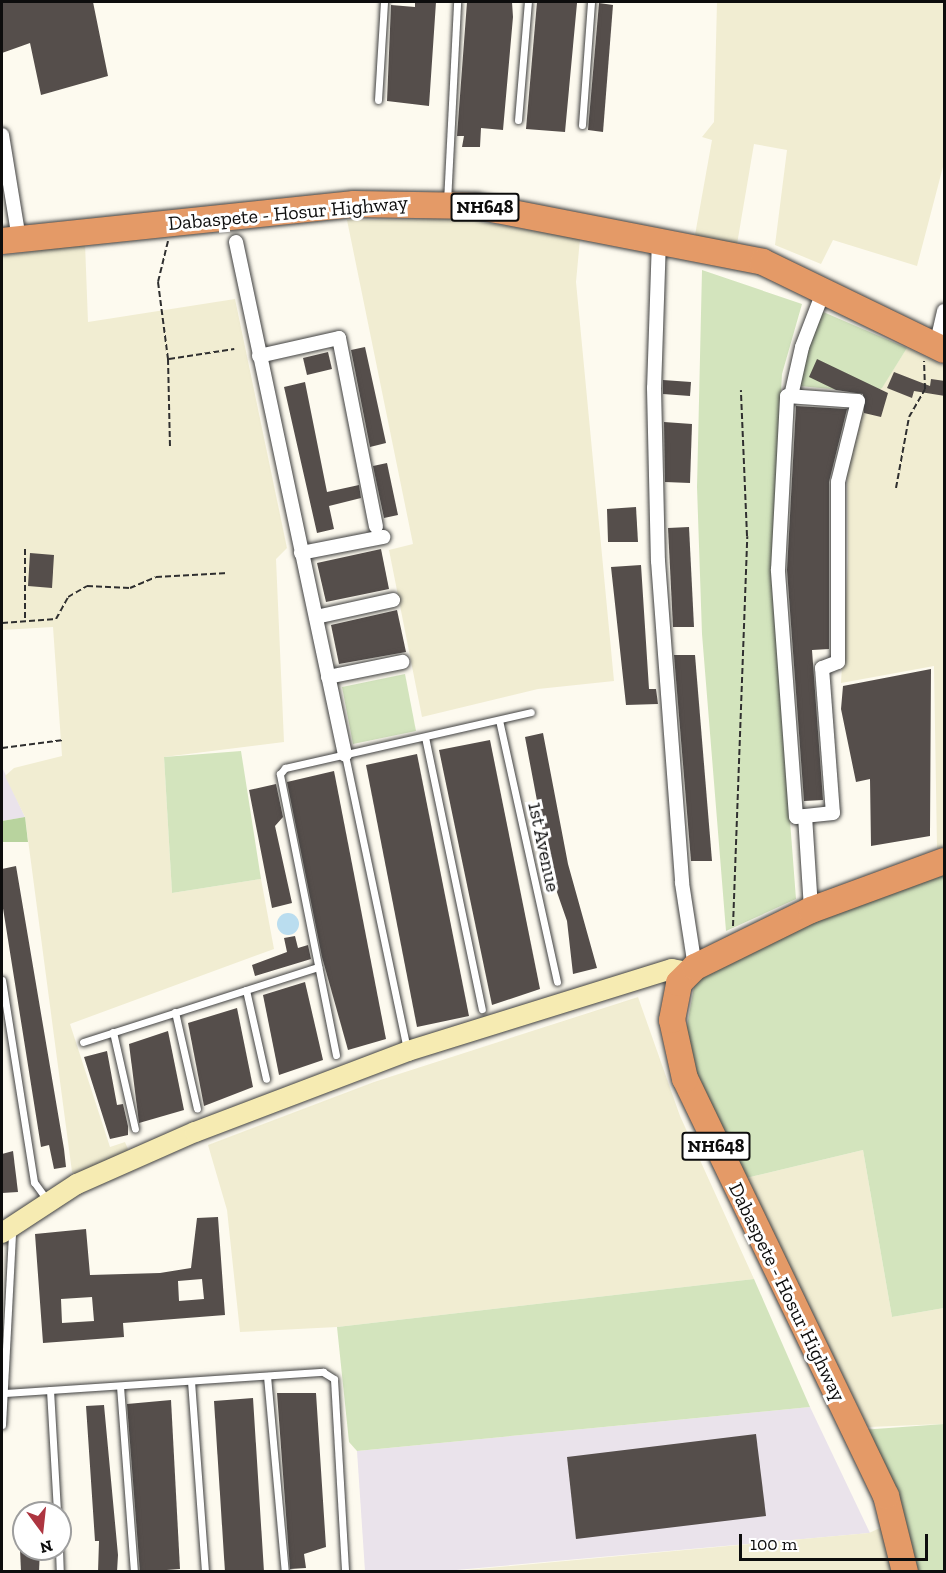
<!DOCTYPE html>
<html>
<head>
<meta charset="utf-8">
<style>
  body { margin:0 }
  #map { position:relative; width:946px; height:1573px; overflow:hidden; background:#fdfaef; font-family:"Zilla Slab",serif }
  div>[style] { position:absolute }
  [style*='--x'] { left:calc(var(--x)*1px); top:calc(var(--y)*1px); width:calc(var(--w)*1px); rotate:calc(var(--a)*1deg) }
  .industrial>* { inset:0; background:#eae3eb }
  .farmland>* { inset:0; background:#f1edd2 }
  .green>* { inset:0; background:#d3e4bd }
  .forest>* { inset:0; background:#b8d39e }
  .water>* { inset:0; background:#baddef }
  .round { border-radius:50% }
  .building>* { inset:0; background:#554e4b }
  .path>* { height:2px; margin-top:-1px; transform-origin:0; background:repeating-linear-gradient(90deg,#2f2f2f 0 6px,transparent 0 9px) }
  .roads { filter:drop-shadow(0 0 2px #404040) drop-shadow(0 0 2px #404040) }
  .lane>* { height:7px; margin:-3.5px; padding:0 3.5px; transform-origin:3.5px; border-radius:3.5px; background:#fff }
  .street>* { height:14px; margin:-7px; padding:0 7px; transform-origin:7px; border-radius:7px; background:#fff }
  .secondary>* { height:20px; margin:-10px; padding:0 10px; transform-origin:10px; border-radius:10px; background:#f6ebb2 }
  .highway>* { height:26px; margin:-13px; padding:0 13px; transform-origin:13px; border-radius:13px; background:#e49a67 }
  span { translate:-50% -50%; white-space:nowrap; text-align:center; line-height:1.15; -webkit-text-stroke:6px #fff; paint-order:stroke }
  .shield-label span { padding:2px 4px; background:#fff; border:2px solid; border-radius:4px; -webkit-text-stroke-width:0 }
  .shield-label { font-size:18px; color:#0d0d0d; font-weight:700 }
  .street-label { font-size:20px; color:#0d0d0d }
  .frame { position:absolute; inset:0; border:3px solid #0d0d0d; pointer-events:none }
  .north { position:absolute; left:12px; top:1501px; width:60px; height:60px; box-sizing:border-box; background:#fff; border:2px solid #9e9e9e; border-radius:50%; rotate:165deg; font-size:16px; font-weight:700; line-height:24px; text-align:center; color:#0d0d0d }
  .north::after { content:''; display:block; margin:auto; width:21px; height:27px; background:#ad3540; clip-path:polygon(50% 0,100% 100%,50% 72%,0 100%) }
  .scale { position:absolute; left:739px; top:1534px; width:189px; height:27px; box-sizing:border-box; border:3px solid #0d0d0d; border-top:0; padding-left:8px; font-size:18px; line-height:21px; white-space:nowrap; color:#0d0d0d; -webkit-text-stroke:4px #fff; paint-order:stroke }
</style>
</head>
<body>
<div id="map">
  <div class="industrial">
    <div style="clip-path:polygon(2px 767px,25px 817px,2px 821px)"></div>
    <div style="clip-path:polygon(810px 1407px,870px 1533px,445px 1571px,365px 1571px,357px 1451px)"></div>
  </div>
  <div class="farmland">
    <div style="clip-path:polygon(717px 2px,944px 2px,944px 163px,917px 266px,833px 240px,821px 264px,775px 245px,787px 150px,754px 144px,736px 250px,695px 235px,712px 140px,702px 137px,714px 122px)"></div>
    <div style="clip-path:polygon(464px 219px,580px 239px,576px 282px,614px 681px,538px 689px,422px 717px,389px 550px,413px 544px,347px 220px)"></div>
    <div style="clip-path:polygon(85px 243px,88px 322px,235px 299px,287px 548px,276px 559px,284px 742px,164px 757px,172px 893px,261px 879px,274px 949px,70px 1024px,110px 1147px,125px 1142px,130px 1154px,78px 1176px,72px 1172px,25px 817px,5px 776px,14px 768px,62px 756px,53px 627px,2px 630px,2px 256px)"></div>
    <div style="clip-path:polygon(907px 348px,944px 366px,944px 846px,937px 848px,934px 666px,841px 683px,848px 559px,847px 466px,867px 395px,882px 387px)"></div>
    <div style="clip-path:polygon(638px 997px,680px 1116px,754px 1279px,337px 1327px,240px 1332px,227px 1210px,208px 1145px,374px 1082px)"></div>
    <div style="clip-path:polygon(863px 1150px,892px 1317px,944px 1308px,944px 1424px,868px 1427px,746px 1178px)"></div>
    <div style="clip-path:polygon(882px 1527px,891px 1571px,445px 1572px,869px 1533px)"></div>
  </div>
  <div class="green">
    <div style="clip-path:polygon(702px 270px,802px 304px,782px 374px,771px 573px,796px 899px,726px 931px,702px 634px,697px 487px)"></div>
    <div style="clip-path:polygon(821px 311px,907px 348px,882px 388px,872px 393px,800px 386px,804px 349px)"></div>
    <div style="clip-path:polygon(405px 674px,416px 731px,353px 744px,342px 687px)"></div>
    <div style="clip-path:polygon(241px 751px,261px 879px,172px 893px,164px 757px)"></div>
    <div style="clip-path:polygon(944px 872px,944px 1308px,892px 1317px,863px 1150px,746px 1178px,683px 1048px,696px 976px,829px 911px)"></div>
    <div style="clip-path:polygon(754px 1279px,810px 1407px,357px 1451px,349px 1442px,337px 1327px)"></div>
    <div style="clip-path:polygon(944px 1424px,944px 1571px,909px 1571px,861px 1430px)"></div>
  </div>
  <div class="forest">
    <div style="clip-path:polygon(25px 817px,28px 842px,2px 842px,2px 821px)"></div>
  </div>
  <div class="water">
    <div class="round" style="left:277px;top:913px;width:22px;height:22px"></div>
  </div>
  <div class="building">
    <div style="clip-path:polygon(2px 2px,93px 2px,108px 76px,41px 95px,30px 43px,2px 53px)"></div>
    <div style="clip-path:polygon(415px 2px,436px 2px,429px 106px,387px 101px,391px 5px,415px 7px)"></div>
    <div style="clip-path:polygon(467px 2px,512px 2px,513px 17px,503px 130px,481px 128px,480px 147px,462px 147px,464px 136px,457px 136px)"></div>
    <div style="clip-path:polygon(537px 2px,577px 3px,565px 132px,526px 129px)"></div>
    <div style="clip-path:polygon(599px 3px,613px 5px,603px 132px,588px 130px)"></div>
    <div style="clip-path:polygon(365px 347px,386px 443px,370px 447px,351px 350px)"></div>
    <div style="clip-path:polygon(328px 352px,332px 369px,307px 375px,303px 358px)"></div>
    <div style="clip-path:polygon(817px 359px,888px 393px,881px 417px,864px 413px,863px 394px,836px 390px,809px 377px)"></div>
    <div style="clip-path:polygon(894px 372px,930px 386px,931px 379px,945px 381px,945px 396px,914px 391px,912px 398px,887px 388px)"></div>
    <div style="clip-path:polygon(663px 380px,691px 382px,690px 396px,663px 394px)"></div>
    <div style="clip-path:polygon(305px 382px,327px 492px,359px 485px,361px 498px,329px 506px,334px 529px,317px 533px,284px 387px)"></div>
    <div style="clip-path:polygon(796px 406px,847px 409px,829px 482px,829px 649px,812px 650px,823px 800px,804px 801px,787px 570px)"></div>
    <div style="clip-path:polygon(664px 422px,692px 424px,690px 483px,665px 482px)"></div>
    <div style="clip-path:polygon(387px 463px,398px 515px,384px 518px,373px 466px)"></div>
    <div style="clip-path:polygon(636px 507px,638px 542px,608px 542px,607px 509px)"></div>
    <div style="clip-path:polygon(689px 527px,694px 627px,673px 627px,668px 528px)"></div>
    <div style="clip-path:polygon(381px 549px,389px 589px,326px 602px,317px 563px)"></div>
    <div style="clip-path:polygon(30px 553px,54px 555px,52px 588px,28px 586px)"></div>
    <div style="clip-path:polygon(641px 565px,649px 689px,656px 689px,658px 704px,626px 705px,611px 567px)"></div>
    <div style="clip-path:polygon(397px 610px,406px 652px,339px 664px,331px 625px)"></div>
    <div style="clip-path:polygon(674px 655px,695px 655px,712px 861px,691px 861px)"></div>
    <div style="clip-path:polygon(931px 669px,930px 836px,871px 846px,870px 779px,856px 782px,841px 709px,843px 686px)"></div>
    <div style="clip-path:polygon(543px 733px,568px 864px,597px 968px,573px 974px,567px 921px,551px 875px,525px 737px)"></div>
    <div style="clip-path:polygon(490px 740px,540px 989px,492px 1005px,439px 750px)"></div>
    <div style="clip-path:polygon(417px 754px,469px 1016px,417px 1027px,366px 765px)"></div>
    <div style="clip-path:polygon(334px 771px,386px 1039px,348px 1050px,322px 957px,287px 782px)"></div>
    <div style="clip-path:polygon(276px 784px,283px 817px,275px 826px,292px 903px,272px 908px,249px 790px)"></div>
    <div style="clip-path:polygon(16px 866px,64px 1149px,66px 1167px,54px 1169px,49px 1145px,41px 1147px,2px 902px,2px 869px)"></div>
    <div style="clip-path:polygon(295px 936px,298px 948px,308px 945px,311px 959px,255px 976px,252px 965px,287px 952px,284px 938px)"></div>
    <div style="clip-path:polygon(305px 982px,323px 1060px,279px 1075px,263px 995px)"></div>
    <div style="clip-path:polygon(237px 1008px,253px 1087px,204px 1106px,188px 1023px)"></div>
    <div style="clip-path:polygon(168px 1031px,184px 1110px,139px 1123px,129px 1044px)"></div>
    <div style="clip-path:polygon(107px 1051px,117px 1105px,123px 1104px,128px 1126px,128px 1135px,110px 1139px,84px 1057px)"></div>
    <div style="clip-path:polygon(13px 1151px,18px 1192px,2px 1193px,2px 1154px)"></div>
    <div style="clip-path:polygon(evenodd,218px 1217px,225px 1315px,123px 1323px,124px 1337px,43px 1343px,35px 1234px,86px 1229px,90px 1275px,160px 1273px,191px 1268px,197px 1218px,218px 1217px,202px 1279px,204px 1299px,179px 1301px,178px 1281px,202px 1279px,218px 1217px,92px 1297px,94px 1321px,62px 1323px,61px 1299px,92px 1297px)"></div>
    <div style="clip-path:polygon(277px 1393px,316px 1393px,326px 1547px,304px 1554px,306px 1568px,290px 1569px)"></div>
    <div style="clip-path:polygon(253px 1398px,264px 1572px,225px 1572px,214px 1401px)"></div>
    <div style="clip-path:polygon(171px 1400px,180px 1569px,140px 1572px,127px 1404px)"></div>
    <div style="clip-path:polygon(104px 1405px,118px 1555px,117px 1572px,98px 1572px,99px 1541px,95px 1541px,86px 1406px)"></div>
    <div style="clip-path:polygon(756px 1434px,766px 1516px,576px 1539px,567px 1457px)"></div>
    <div style="clip-path:polygon(20px 1549px,40px 1549px,39px 1572px,21px 1572px)"></div>
  </div>
  <div class="path">
    <div style="--x:168;--y:241;--w:42;--a:103.7"></div>
    <div style="--x:158;--y:282;--w:78;--a:82.6"></div>
    <div style="--x:168;--y:359;--w:90;--a:88.7"></div>
    <div style="--x:169;--y:359;--w:66;--a:-8.7"></div>
    <div style="--x:896;--y:488;--w:72;--a:-79.6"></div>
    <div style="--x:909;--y:417;--w:32;--a:-60"></div>
    <div style="--x:925;--y:389;--w:28;--a:-92"></div>
    <div style="--x:25;--y:618;--w:69;--a:-90"></div>
    <div style="--x:2;--y:623;--w:54;--a:-4.2"></div>
    <div style="--x:56;--y:619;--w:25;--a:-61"></div>
    <div style="--x:68;--y:597;--w:22;--a:-30"></div>
    <div style="--x:87;--y:586;--w:43;--a:2.7"></div>
    <div style="--x:130;--y:588;--w:28;--a:-23"></div>
    <div style="--x:156;--y:577;--w:72;--a:-3.2"></div>
    <div style="--x:2;--y:748;--w:62;--a:-7.5"></div>
    <div style="--x:733;--y:926;--w:390;--a:-87.9"></div>
    <div style="--x:747;--y:536;--w:146;--a:-92.4"></div>
  </div>
  <div class="roads">
    <div class="lane">
      <div style="--x:378;--y:100;--w:98;--a:-86.5"></div>
      <div style="--x:518;--y:120;--w:118;--a:-85.2"></div>
      <div style="--x:582;--y:125;--w:123;--a:-85.8"></div>
      <div style="--x:447;--y:202;--w:200;--a:-87.1"></div>
      <div style="--x:499;--y:720;--w:268;--a:77.5"></div>
      <div style="--x:425;--y:737;--w:278;--a:78.2"></div>
      <div style="--x:345;--y:755;--w:299;--a:78.1"></div>
      <div style="--x:2;--y:980;--w:205;--a:81"></div>
      <div style="--x:34;--y:1182;--w:22;--a:54"></div>
      <div style="--x:246;--y:990;--w:91;--a:77.3"></div>
      <div style="--x:175;--y:1012;--w:99;--a:77.2"></div>
      <div style="--x:113;--y:1032;--w:99;--a:77.2"></div>
      <div style="--x:83;--y:1042;--w:247;--a:-17.7"></div>
      <div style="--x:336;--y:1055;--w:287;--a:-101.3"></div>
      <div style="--x:280;--y:774;--w:8;--a:-50"></div>
      <div style="--x:285;--y:768;--w:252;--a:-12.8"></div>
      <div style="--x:267;--y:1376;--w:197;--a:84.8"></div>
      <div style="--x:191;--y:1381;--w:192;--a:85.8"></div>
      <div style="--x:120;--y:1386;--w:187;--a:85.7"></div>
      <div style="--x:50;--y:1390;--w:123;--a:86.7"></div>
      <div style="--x:5;--y:1393;--w:319;--a:-3.8"></div>
      <div style="--x:323;--y:1372;--w:13;--a:32"></div>
      <div style="--x:334;--y:1379;--w:193;--a:86.7"></div>
      <div style="--x:2;--y:1425;--w:194;--a:-87"></div>
      <div style="--x:59;--y:1549;--w:23;--a:88"></div>
    </div>
    <div class="street">
      <div style="--x:2;--y:135;--w:105;--a:80.7"></div>
      <div style="--x:659;--y:239;--w:149;--a:91.9"></div>
      <div style="--x:654;--y:388;--w:173;--a:88.7"></div>
      <div style="--x:658;--y:561;--w:323;--a:85.7"></div>
      <div style="--x:682;--y:883;--w:85;--a:81.2"></div>
      <div style="--x:236;--y:242;--w:524;--a:78"></div>
      <div style="--x:936;--y:346;--w:36;--a:-77"></div>
      <div style="--x:259;--y:356;--w:82;--a:-12.7"></div>
      <div style="--x:339;--y:338;--w:192;--a:78.9"></div>
      <div style="--x:787;--y:396;--w:71;--a:4"></div>
      <div style="--x:858;--y:401;--w:83;--a:103.9"></div>
      <div style="--x:838;--y:482;--w:180;--a:90"></div>
      <div style="--x:838;--y:662;--w:17;--a:159"></div>
      <div style="--x:822;--y:668;--w:145;--a:85.7"></div>
      <div style="--x:833;--y:813;--w:37;--a:174"></div>
      <div style="--x:796;--y:817;--w:248;--a:-94.2"></div>
      <div style="--x:778;--y:570;--w:174;--a:-87"></div>
      <div style="--x:791;--y:396;--w:50;--a:-77.3"></div>
      <div style="--x:802;--y:347;--w:56;--a:-69"></div>
      <div style="--x:301;--y:553;--w:84;--a:-11"></div>
      <div style="--x:316;--y:617;--w:79;--a:-12.4"></div>
      <div style="--x:328;--y:677;--w:76;--a:-11.5"></div>
      <div style="--x:805;--y:816;--w:94;--a:86.3"></div>
    </div>
    <div class="secondary">
      <div style="--x:2;--y:1233;--w:90;--a:-33.2"></div>
      <div style="--x:77;--y:1184;--w:129;--a:-23.8"></div>
      <div style="--x:195;--y:1132;--w:228;--a:-20.8"></div>
      <div style="--x:408;--y:1051;--w:276;--a:-17.3"></div>
      <div style="--x:672;--y:969;--w:16;--a:11"></div>
    </div>
    <div class="highway">
      <div style="--x:2;--y:241;--w:354;--a:-6"></div>
      <div style="--x:354;--y:204;--w:122;--a:0.9"></div>
      <div style="--x:476;--y:206;--w:292;--a:11"></div>
      <div style="--x:763;--y:262;--w:201;--a:25.9"></div>
      <div style="--x:905;--y:1572;--w:78;--a:-104"></div>
      <div style="--x:886;--y:1496;--w:463;--a:-115.7"></div>
      <div style="--x:685;--y:1079;--w:60;--a:-102.4"></div>
      <div style="--x:672;--y:1020;--w:38;--a:-79"></div>
      <div style="--x:679;--y:983;--w:23;--a:-45"></div>
      <div style="--x:695;--y:967;--w:129;--a:-26.2"></div>
      <div style="--x:811;--y:910;--w:142;--a:-20.2"></div>
    </div>
  </div>
  <div class="shield-label">
    <span style="left:485px;top:207px">NH648</span>
    <span style="left:716px;top:1146px">NH648</span>
  </div>
  <div class="street-label">
    <span style="left:288px;top:213px;rotate:-5deg">Dabaspete - Hosur Highway</span>
    <span style="left:544px;top:847px;rotate:78deg">1st Avenue</span>
    <span style="left:787px;top:1292px;rotate:64deg">Dabaspete - Hosur Highway</span>
  </div>
  <div class="frame"></div>
  <div class="north">N</div>
  <div class="scale">100 m</div>
</div>
</body>
</html>
